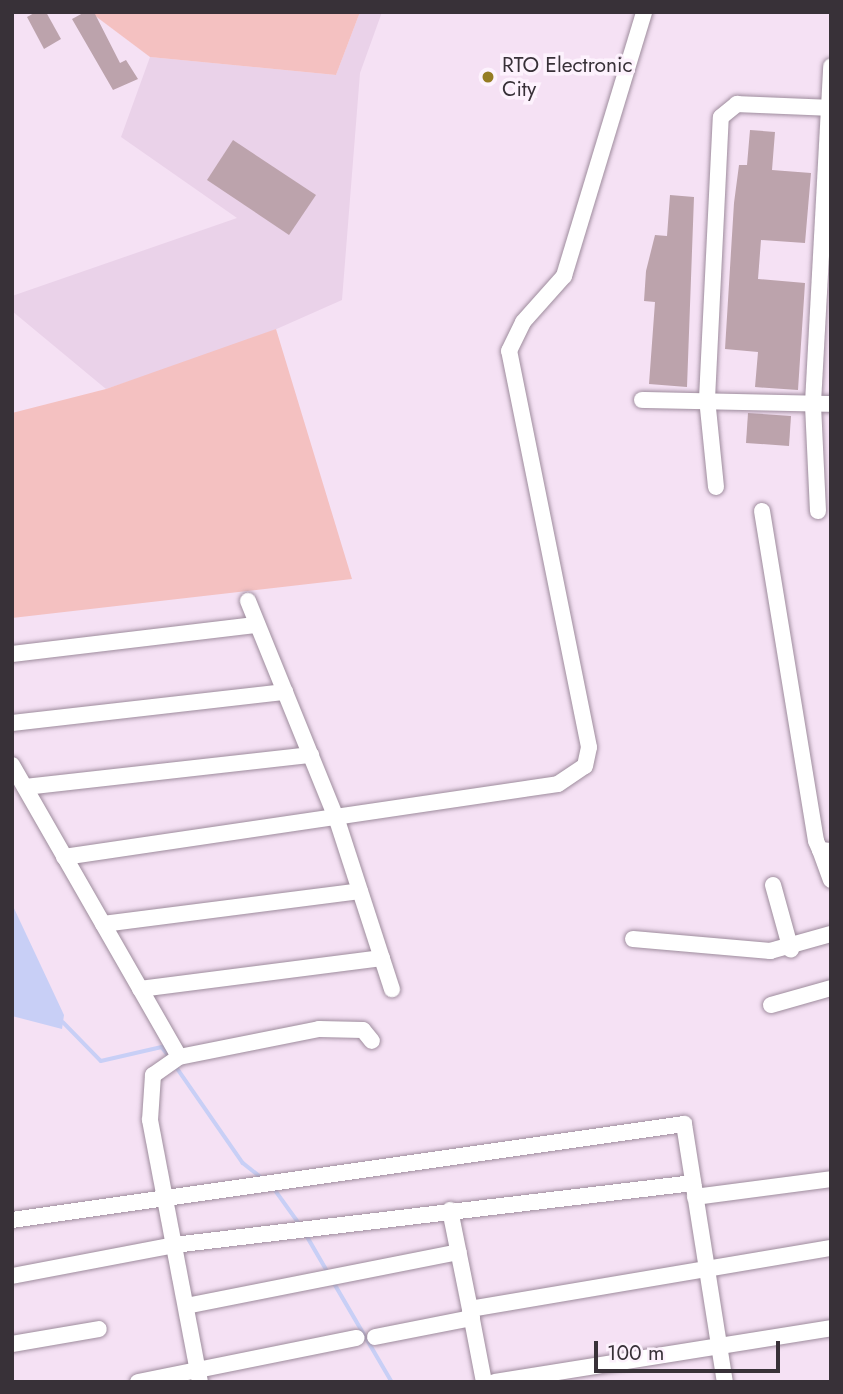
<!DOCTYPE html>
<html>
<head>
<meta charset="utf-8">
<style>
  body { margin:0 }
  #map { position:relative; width:843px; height:1394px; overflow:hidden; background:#f5e1f4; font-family:Jost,sans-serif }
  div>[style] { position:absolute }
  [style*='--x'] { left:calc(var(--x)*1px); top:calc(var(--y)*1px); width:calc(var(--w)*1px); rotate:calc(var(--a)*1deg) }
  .built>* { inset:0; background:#ead2e9 }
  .green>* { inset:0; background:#f4c1c1 }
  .water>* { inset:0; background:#c8cff6 }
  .stream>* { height:3.5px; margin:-1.75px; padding:0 1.75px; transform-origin:1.75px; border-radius:1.75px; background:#c8cff6 }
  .building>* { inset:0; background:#bca3ac }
  .roads { filter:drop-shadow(0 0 2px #9e8c9d) drop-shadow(0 0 2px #9e8c9d) }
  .minor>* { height:16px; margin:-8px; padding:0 8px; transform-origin:8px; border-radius:8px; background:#fff }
  .dots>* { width:19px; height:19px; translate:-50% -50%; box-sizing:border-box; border:4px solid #fdf2fd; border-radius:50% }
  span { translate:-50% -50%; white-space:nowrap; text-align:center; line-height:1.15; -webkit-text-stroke:7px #fdf2fd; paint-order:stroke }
  .poi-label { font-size:21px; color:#383138 }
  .left { translate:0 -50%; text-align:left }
  .frame { position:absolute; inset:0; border:14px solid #383138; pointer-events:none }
  .scale { position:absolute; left:594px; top:1341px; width:186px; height:32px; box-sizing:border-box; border:4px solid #383138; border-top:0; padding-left:9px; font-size:21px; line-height:24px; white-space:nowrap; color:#383138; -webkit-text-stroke:5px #fdf2fd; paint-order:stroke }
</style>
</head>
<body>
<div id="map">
  <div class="built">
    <div style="clip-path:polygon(360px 12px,382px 12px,360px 73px,342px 300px,245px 343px,106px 389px,12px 311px,12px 296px,237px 218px,121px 137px,150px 57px,336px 75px)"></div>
  </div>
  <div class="green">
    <div style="clip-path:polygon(90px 12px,360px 12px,336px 75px,150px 57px)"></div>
    <div style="clip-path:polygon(276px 329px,352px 579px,12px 618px,12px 413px,106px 389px)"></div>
  </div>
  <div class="water">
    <div style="clip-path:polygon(12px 904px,64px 1015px,62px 1029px,12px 1016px)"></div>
  </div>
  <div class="stream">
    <div style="--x:63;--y:1022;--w:54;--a:45.7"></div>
    <div style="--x:101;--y:1061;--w:63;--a:-12.9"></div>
    <div style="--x:162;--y:1047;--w:11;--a:52"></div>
    <div style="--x:175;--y:1065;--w:119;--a:55.2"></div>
    <div style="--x:243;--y:1163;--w:24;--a:38"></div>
    <div style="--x:273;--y:1187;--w:48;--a:54.3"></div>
    <div style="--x:307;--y:1236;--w:44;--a:59.9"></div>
    <div style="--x:333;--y:1281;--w:117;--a:59.7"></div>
  </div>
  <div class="building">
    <div style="clip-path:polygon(36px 12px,46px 12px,61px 39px,44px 49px,27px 17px)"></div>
    <div style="clip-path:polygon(85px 12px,94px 12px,120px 63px,126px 60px,138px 79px,113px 90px,72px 19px)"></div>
    <div style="clip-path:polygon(750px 130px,775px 132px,772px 170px,811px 173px,805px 243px,761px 240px,758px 279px,805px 283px,798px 390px,755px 387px,758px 352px,725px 349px,734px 203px,739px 165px,747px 165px)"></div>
    <div style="clip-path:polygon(233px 140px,316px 195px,289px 235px,207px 180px)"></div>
    <div style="clip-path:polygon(670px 195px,694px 197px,687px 387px,649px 384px,655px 302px,644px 301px,646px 271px,655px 235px,667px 236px)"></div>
    <div style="clip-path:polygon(748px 413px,791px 416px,789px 446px,746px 443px)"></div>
  </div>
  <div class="roads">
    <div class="minor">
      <div style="--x:642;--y:400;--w:189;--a:1.2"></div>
      <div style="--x:716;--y:487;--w:88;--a:-95.8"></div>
      <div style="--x:707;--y:399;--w:282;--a:-87.2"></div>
      <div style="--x:721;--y:117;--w:21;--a:-39"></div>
      <div style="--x:737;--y:104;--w:94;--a:2.4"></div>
      <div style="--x:762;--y:511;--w:334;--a:80.7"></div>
      <div style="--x:816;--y:841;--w:10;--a:66"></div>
      <div style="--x:820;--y:850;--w:11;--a:5"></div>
      <div style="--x:818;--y:511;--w:108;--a:-92.7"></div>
      <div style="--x:813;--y:403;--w:337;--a:-86.9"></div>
      <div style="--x:248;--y:601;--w:236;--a:67.9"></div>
      <div style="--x:337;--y:820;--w:178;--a:72"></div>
      <div style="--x:12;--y:654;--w:247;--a:-6.8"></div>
      <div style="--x:12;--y:723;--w:275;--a:-6.5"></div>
      <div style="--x:12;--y:765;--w:336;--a:60.2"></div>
      <div style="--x:179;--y:1057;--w:32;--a:145"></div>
      <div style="--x:153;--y:1075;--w:45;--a:93.8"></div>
      <div style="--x:150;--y:1120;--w:267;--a:79.2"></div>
      <div style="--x:25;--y:787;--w:288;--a:-6.4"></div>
      <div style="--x:820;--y:850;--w:32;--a:70"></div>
      <div style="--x:64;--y:857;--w:499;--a:-8.4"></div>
      <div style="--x:558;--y:784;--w:32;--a:-34"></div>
      <div style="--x:585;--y:766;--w:19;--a:-78"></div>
      <div style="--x:589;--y:747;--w:404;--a:-101.4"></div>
      <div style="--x:509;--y:351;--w:32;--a:-64"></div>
      <div style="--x:523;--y:322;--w:62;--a:-48.3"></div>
      <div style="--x:564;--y:276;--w:276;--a:-73.1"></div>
      <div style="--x:773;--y:885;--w:67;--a:74.5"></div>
      <div style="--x:103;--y:924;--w:259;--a:-7.3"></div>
      <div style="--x:633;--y:939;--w:138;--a:5"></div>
      <div style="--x:770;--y:951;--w:63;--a:-15.6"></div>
      <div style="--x:140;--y:989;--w:244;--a:-7.3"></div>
      <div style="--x:771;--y:1005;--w:62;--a:-15.8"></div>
      <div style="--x:179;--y:1057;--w:143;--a:-11.3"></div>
      <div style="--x:319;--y:1029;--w:44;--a:1.3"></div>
      <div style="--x:363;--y:1030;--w:14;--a:51"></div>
      <div style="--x:695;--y:1197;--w:137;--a:-7.5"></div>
      <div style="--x:450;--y:1210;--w:101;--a:78.6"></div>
      <div style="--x:12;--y:1220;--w:679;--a:-8.13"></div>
      <div style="--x:684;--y:1124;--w:261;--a:81"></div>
      <div style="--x:12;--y:1276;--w:165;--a:-10.8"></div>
      <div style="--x:174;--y:1245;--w:523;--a:-6.81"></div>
      <div style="--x:186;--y:1306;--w:278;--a:-11.2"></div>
      <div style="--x:375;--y:1337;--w:99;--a:-11.1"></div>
      <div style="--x:12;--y:1344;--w:88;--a:-9.8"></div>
      <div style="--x:138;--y:1382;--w:223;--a:-11.4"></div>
      <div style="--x:484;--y:1382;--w:74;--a:-100.9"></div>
      <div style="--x:470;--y:1309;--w:366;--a:-9.6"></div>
      <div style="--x:495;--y:1382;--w:340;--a:-9.1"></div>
    </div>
  </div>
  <div class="dots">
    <div style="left:488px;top:77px;background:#957c23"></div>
  </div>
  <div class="poi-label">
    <span class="left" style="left:502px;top:77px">RTO Electronic<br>City</span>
  </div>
  <div class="frame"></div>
  <div class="scale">100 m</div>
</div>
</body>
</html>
